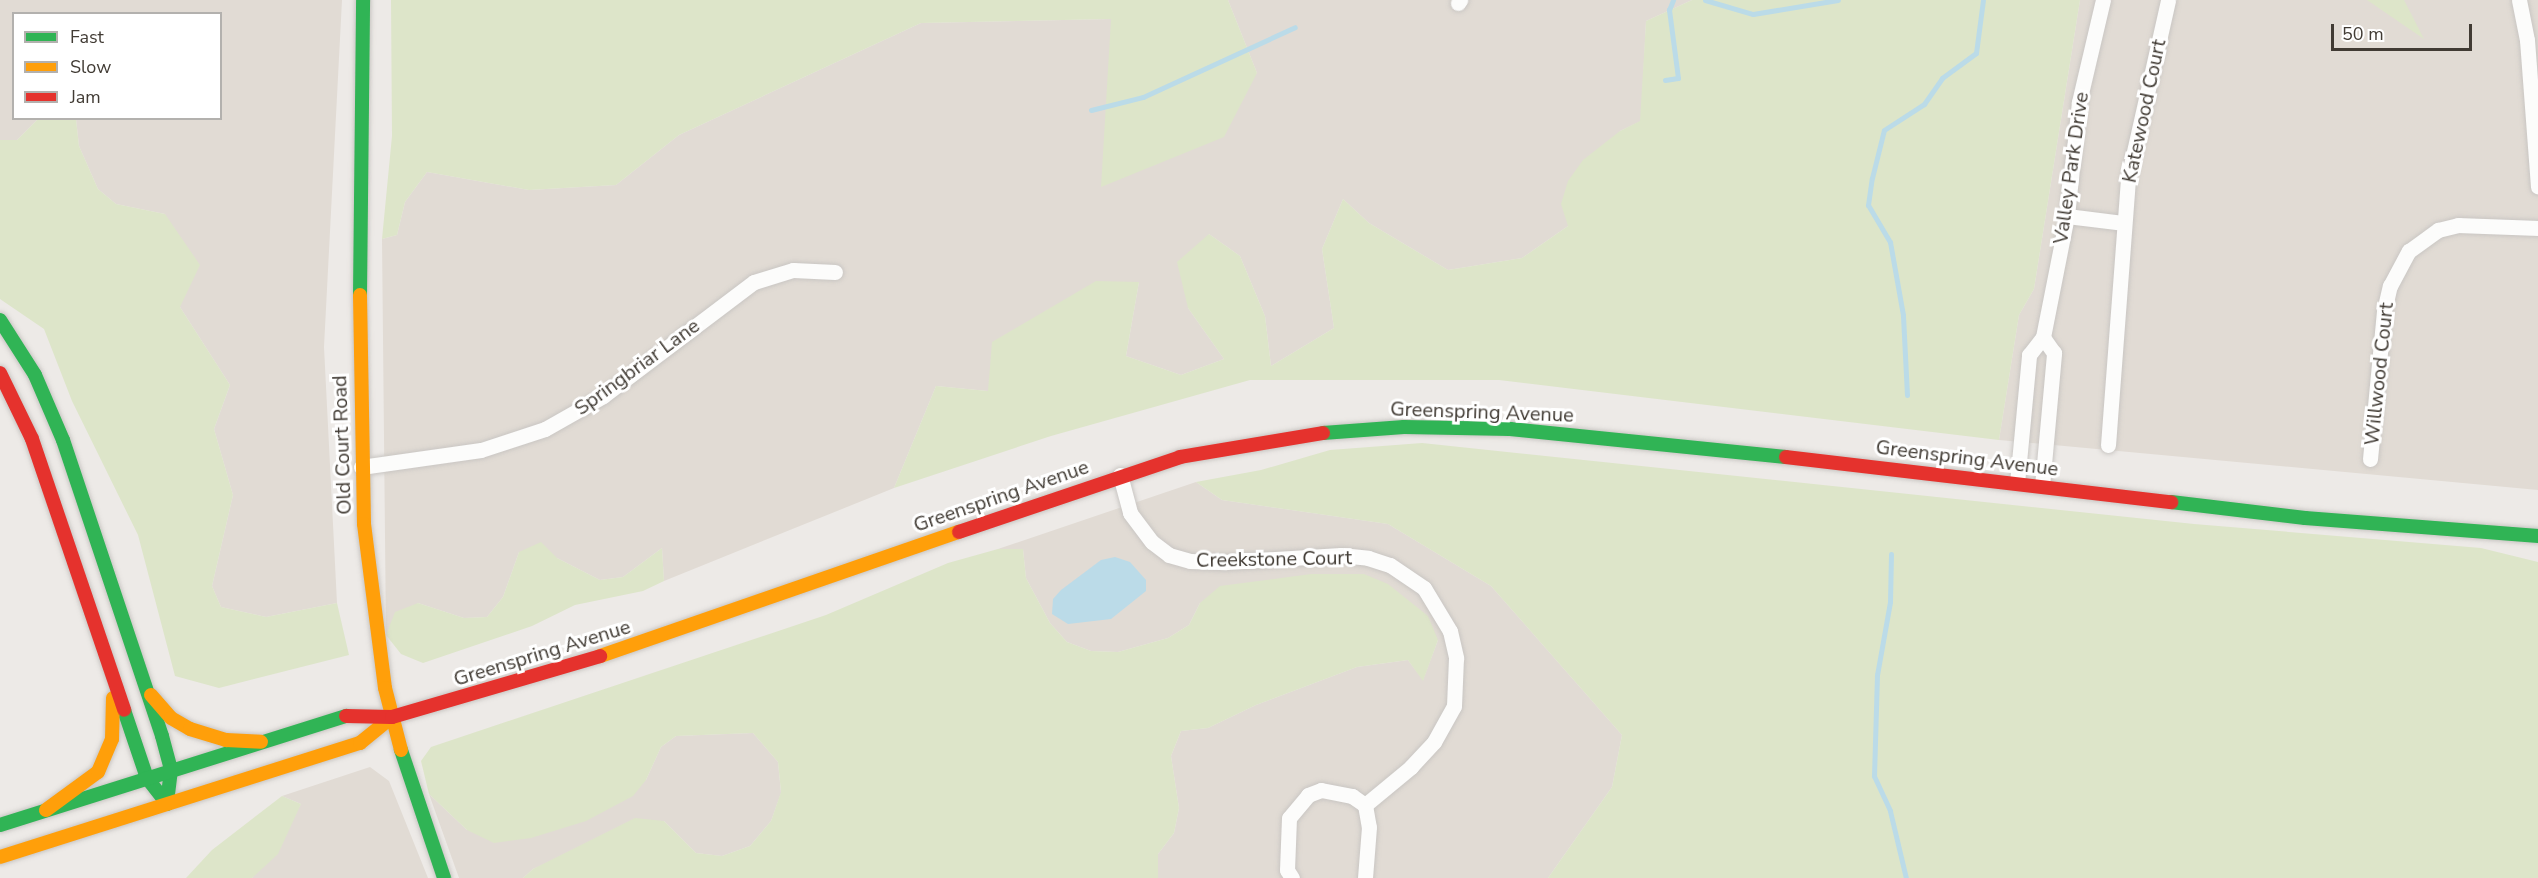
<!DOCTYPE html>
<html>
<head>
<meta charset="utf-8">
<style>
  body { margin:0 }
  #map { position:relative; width:2538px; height:878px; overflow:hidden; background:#edeae7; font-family:"Nunito Sans",sans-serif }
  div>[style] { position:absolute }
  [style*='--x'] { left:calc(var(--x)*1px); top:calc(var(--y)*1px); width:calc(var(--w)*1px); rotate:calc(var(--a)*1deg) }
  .residential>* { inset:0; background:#e1dbd4 }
  .green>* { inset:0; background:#dde5c9 }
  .water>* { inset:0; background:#bbdbe8 }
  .stream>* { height:5px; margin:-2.5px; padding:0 2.5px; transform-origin:2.5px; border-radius:2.5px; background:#bbdbe8 }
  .roads { filter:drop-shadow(0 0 2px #c9c6c3) drop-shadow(0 0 2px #c9c6c3) }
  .street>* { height:15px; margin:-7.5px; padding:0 7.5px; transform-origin:7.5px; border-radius:7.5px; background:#fcfcfb }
  .fast>* { height:14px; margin:-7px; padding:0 7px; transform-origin:7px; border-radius:7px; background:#30b455 }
  .slow>* { height:14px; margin:-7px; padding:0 7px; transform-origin:7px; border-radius:7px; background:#ff9f0a }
  .jam>* { height:14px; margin:-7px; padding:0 7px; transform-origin:7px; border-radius:7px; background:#e5322d }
  span { translate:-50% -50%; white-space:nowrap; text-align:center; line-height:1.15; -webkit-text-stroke:6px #fff; paint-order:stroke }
  .street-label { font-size:20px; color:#413b34 }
  .legend { position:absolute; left:12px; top:12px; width:210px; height:108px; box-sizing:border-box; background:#fff; border:2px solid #b3b1ae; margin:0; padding:8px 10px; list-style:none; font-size:18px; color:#413b34 }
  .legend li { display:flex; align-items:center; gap:12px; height:30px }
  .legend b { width:30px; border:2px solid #b3b1ae }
  .scale { position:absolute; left:2331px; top:24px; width:141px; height:27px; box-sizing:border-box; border:3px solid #413b34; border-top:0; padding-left:8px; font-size:18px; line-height:21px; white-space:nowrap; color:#413b34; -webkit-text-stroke:4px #fff; paint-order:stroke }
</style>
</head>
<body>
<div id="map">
  <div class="residential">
    <div style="clip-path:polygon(0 0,342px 0,324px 347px,337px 603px,266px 617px,221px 607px,212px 586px,233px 495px,214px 429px,230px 385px,180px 307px,165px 214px,116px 204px,98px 189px,79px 146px,76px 119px,220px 118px,220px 14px,14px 14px,14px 118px,38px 119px,17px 140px,0 140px)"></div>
    <div style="clip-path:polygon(1228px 0,1692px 0,1646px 21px,1641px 121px,1620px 131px,1568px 226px,1522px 258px,1448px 270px,1369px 223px,1343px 199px,1322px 249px,1334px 328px,1271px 366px,1265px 316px,1240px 256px,1209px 234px,1188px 308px,1224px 359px,1181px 375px,1126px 356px,1139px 282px,988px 391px,936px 386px,894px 488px,664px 581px,662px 548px,623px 577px,600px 580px,557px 558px,519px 552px,503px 597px,487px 617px,464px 618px,418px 603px,386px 635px,382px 239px,397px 235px,405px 202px,427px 172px,529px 190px,616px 185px,679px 135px,921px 23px,1112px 19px,1102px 186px,1257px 73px)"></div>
    <div style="clip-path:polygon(2080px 0,2538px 0,2538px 490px,1999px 440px,2019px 315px,2034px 289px)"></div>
    <div style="clip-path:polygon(1196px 482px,1222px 500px,1388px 524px,1491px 586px,1622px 735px,1612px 787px,1548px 878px,1158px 878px,1158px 854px,1174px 833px,1179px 808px,1171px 756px,1181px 731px,1208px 728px,1256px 705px,1357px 667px,1408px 660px,1423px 680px,1438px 640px,1200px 603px,1189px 625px,1168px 638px,1118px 652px,1091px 651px,1067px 642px,1050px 623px,1026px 578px,1023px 549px,998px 549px)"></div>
    <div style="clip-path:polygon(753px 733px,778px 762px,781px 793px,771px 821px,750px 846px,722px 856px,696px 853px,664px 821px,578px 850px,533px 869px,523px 878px,459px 878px,429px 794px,467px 830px,646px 780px,661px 747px,676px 736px)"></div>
    <div style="clip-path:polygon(370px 767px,389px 781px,428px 878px,252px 878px,301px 804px,282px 796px)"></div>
  </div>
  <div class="green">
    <div style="clip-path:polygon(391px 0,1228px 0,1257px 73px,1224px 137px,1101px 187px,1111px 19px,921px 23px,679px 135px,616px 185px,529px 190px,427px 172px,405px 202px,397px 235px,382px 239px,392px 136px)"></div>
    <div style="clip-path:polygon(1692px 0,2080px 0,2034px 289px,2019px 315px,1999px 440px,1499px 380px,1250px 380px,1051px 436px,894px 488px,936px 386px,988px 391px,992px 342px,1096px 281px,1139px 282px,1126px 356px,1181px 375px,1224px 359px,1188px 308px,1177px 262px,1209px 234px,1240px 256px,1265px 316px,1271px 366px,1334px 328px,1322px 249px,1343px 199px,1369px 223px,1448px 270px,1522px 258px,1568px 226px,1561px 204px,1568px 181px,1583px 160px,1620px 131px,1640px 121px,1646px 21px)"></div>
    <div style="clip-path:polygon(2367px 0,2404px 0,2424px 39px)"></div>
    <div style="clip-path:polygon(38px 119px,76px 119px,79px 146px,98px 189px,116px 204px,165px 214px,200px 265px,180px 307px,230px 385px,214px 429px,233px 495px,212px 586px,221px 607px,266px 617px,337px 603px,349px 655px,219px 688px,175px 676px,138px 535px,72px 401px,44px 329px,0 299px,0 140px,17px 140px)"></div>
    <div style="clip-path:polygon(1422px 443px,2194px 524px,2481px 548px,2538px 562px,2538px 878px,1548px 878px,1612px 787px,1622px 735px,1491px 586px,1388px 524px,1222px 500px,1196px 482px,1261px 470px,1330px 450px)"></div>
    <div style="clip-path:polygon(541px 542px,557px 558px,600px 580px,623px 577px,662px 548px,664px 581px,643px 591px,575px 605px,532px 626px,423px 663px,401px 654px,386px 635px,395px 612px,418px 603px,464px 618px,487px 617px,503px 597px,519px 552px)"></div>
    <div style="clip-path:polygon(998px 549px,1023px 549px,1026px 578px,1050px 623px,1067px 642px,1091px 651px,1118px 652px,1168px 638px,1189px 625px,1200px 603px,1220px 586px,1311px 574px,1364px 574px,1388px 584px,1428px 616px,1438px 640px,1423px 681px,1408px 660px,1357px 667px,1256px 705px,1208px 728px,1181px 731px,1171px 756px,1179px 808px,1174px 833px,1158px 854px,1158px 878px,523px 878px,533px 869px,635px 818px,664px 821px,696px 853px,722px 856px,750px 846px,771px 821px,781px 792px,778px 762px,753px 733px,676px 736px,661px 747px,646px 780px,633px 796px,586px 821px,531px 838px,494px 843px,467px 830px,429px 794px,421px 761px,431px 747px,826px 615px,948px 563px)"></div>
    <div style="clip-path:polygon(282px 796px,301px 804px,278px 854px,252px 878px,186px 878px,212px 850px)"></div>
  </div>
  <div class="water">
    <div style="clip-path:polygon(1115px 557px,1130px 562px,1146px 580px,1146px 591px,1111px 619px,1068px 624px,1052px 614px,1053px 599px,1061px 590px,1101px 560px)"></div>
  </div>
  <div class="stream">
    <div style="--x:1705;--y:0;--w:50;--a:16.3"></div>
    <div style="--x:1753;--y:14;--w:86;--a:-9.4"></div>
    <div style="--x:1665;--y:80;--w:13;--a:-9"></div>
    <div style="--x:1678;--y:78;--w:69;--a:-97.5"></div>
    <div style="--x:1669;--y:10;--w:11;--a:-68"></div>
    <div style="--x:1091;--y:110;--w:54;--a:-14"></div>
    <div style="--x:1143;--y:97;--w:167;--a:-24.7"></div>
    <div style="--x:1907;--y:395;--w:80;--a:-92.9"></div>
    <div style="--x:1903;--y:315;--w:74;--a:-100.1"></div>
    <div style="--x:1890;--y:242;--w:43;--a:-120.7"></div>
    <div style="--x:1868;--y:205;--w:27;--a:-82"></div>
    <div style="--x:1872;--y:178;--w:49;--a:-76"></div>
    <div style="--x:1884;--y:130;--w:48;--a:-33"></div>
    <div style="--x:1924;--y:104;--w:32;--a:-55"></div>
    <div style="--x:1942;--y:78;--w:42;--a:-36.3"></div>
    <div style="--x:1976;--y:53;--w:53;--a:-82.5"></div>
    <div style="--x:1891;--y:554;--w:48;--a:91.2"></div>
    <div style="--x:1890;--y:602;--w:74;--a:100.1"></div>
    <div style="--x:1877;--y:675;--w:101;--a:91.7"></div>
    <div style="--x:1874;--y:776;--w:38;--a:65"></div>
    <div style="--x:1890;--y:811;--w:69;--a:76.6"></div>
  </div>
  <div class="roads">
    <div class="street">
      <div style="--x:2519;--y:0;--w:41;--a:78.7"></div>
      <div style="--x:2527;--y:40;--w:147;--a:85.7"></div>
      <div style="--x:1458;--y:3;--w:4;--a:-56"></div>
      <div style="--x:2067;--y:216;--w:56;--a:7.1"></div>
      <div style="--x:2108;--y:445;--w:268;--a:-85.7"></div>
      <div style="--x:2128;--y:178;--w:182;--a:-77.3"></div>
      <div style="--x:2370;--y:459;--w:149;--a:-84.6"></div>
      <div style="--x:2384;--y:311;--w:26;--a:-77"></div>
      <div style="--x:2390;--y:286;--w:40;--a:-62"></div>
      <div style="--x:2409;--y:251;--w:36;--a:-36"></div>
      <div style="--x:2438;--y:230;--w:21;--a:-14"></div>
      <div style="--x:2458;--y:225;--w:80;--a:2.1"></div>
      <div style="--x:361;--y:467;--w:121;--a:-8.1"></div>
      <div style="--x:481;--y:450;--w:67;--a:-18.2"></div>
      <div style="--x:545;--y:429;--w:67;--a:-29.6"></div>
      <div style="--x:603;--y:396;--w:189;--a:-37.1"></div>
      <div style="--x:754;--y:282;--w:41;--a:-17.1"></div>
      <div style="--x:793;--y:270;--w:42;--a:2.7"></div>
      <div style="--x:1120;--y:475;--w:39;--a:75"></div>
      <div style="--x:1130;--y:513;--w:36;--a:53"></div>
      <div style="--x:1152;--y:542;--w:21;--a:37"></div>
      <div style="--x:1169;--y:555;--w:22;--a:16"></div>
      <div style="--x:1190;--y:561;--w:36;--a:2"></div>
      <div style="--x:1226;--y:562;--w:115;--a:-3.5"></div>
      <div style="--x:1341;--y:555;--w:27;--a:6"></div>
      <div style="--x:1368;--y:558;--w:23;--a:18"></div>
      <div style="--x:1390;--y:565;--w:41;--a:34.1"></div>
      <div style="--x:1424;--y:588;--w:50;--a:58.8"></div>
      <div style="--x:1450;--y:631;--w:28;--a:77"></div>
      <div style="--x:1456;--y:658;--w:48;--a:92.4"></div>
      <div style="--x:1454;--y:706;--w:41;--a:119.1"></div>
      <div style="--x:1434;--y:742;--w:34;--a:133"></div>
      <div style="--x:1411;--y:767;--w:60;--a:140.4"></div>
      <div style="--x:2017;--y:483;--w:129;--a:-84.6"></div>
      <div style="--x:2029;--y:355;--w:23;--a:-52"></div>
      <div style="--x:2043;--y:337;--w:123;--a:-78.8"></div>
      <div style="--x:2067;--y:216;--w:115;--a:-84"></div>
      <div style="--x:2079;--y:102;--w:105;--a:-76.8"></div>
      <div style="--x:2042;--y:486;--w:134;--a:-84.8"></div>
      <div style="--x:2054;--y:353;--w:19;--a:-125"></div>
      <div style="--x:1292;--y:878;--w:9;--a:-122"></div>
      <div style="--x:1287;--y:870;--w:52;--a:-87.8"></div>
      <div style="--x:1289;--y:818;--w:30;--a:-50"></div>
      <div style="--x:1308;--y:795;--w:14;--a:-21"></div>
      <div style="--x:1321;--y:790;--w:32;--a:11"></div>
      <div style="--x:1352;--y:796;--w:16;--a:35"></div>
      <div style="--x:1365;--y:805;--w:22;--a:80"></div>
      <div style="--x:1369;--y:827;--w:51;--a:94.5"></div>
    </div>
    <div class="fast">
      <div style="--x:360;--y:295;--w:295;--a:-89.4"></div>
      <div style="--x:0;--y:320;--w:65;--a:57.5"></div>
      <div style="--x:35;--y:375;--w:71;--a:66.7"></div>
      <div style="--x:63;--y:440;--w:312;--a:71.5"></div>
      <div style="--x:162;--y:736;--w:35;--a:75"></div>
      <div style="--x:171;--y:770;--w:34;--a:97"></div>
      <div style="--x:1323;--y:433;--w:81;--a:-4.2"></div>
      <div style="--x:1404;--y:427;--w:106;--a:1.1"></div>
      <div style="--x:1510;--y:429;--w:277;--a:5.8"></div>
      <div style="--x:2171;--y:502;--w:135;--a:6.8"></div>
      <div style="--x:2305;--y:518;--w:234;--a:4.4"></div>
      <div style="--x:124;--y:710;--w:72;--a:71.3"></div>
      <div style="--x:147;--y:778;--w:33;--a:52"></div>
      <div style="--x:401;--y:750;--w:135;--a:71.4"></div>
      <div style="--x:0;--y:825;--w:363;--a:-17.5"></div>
    </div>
    <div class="slow">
      <div style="--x:360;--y:295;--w:229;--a:89"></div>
      <div style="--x:364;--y:524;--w:165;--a:82.7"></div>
      <div style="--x:385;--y:688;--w:64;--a:75.5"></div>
      <div style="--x:600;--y:656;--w:380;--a:-19.1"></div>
      <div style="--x:151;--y:695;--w:30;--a:49"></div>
      <div style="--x:171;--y:718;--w:22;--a:30"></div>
      <div style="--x:190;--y:729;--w:38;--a:17"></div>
      <div style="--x:226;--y:740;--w:35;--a:3"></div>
      <div style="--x:46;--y:810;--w:64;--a:-36.2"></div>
      <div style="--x:98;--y:772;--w:36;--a:-67"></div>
      <div style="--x:112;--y:739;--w:41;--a:-88.6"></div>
      <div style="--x:0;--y:857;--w:378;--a:-17.6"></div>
      <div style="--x:360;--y:743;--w:41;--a:-39.1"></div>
    </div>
    <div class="jam">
      <div style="--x:0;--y:373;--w:73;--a:64.1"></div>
      <div style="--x:32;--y:439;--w:286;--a:71.2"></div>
      <div style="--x:1786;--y:457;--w:388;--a:6.7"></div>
      <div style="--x:959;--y:532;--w:233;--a:-18.7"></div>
      <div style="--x:1180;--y:457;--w:145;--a:-9.5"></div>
      <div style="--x:346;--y:716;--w:46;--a:1.2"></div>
      <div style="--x:392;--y:717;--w:217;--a:-16.3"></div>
    </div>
  </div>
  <div class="street-label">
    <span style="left:2144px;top:111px;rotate:-78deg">Katewood Court</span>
    <span style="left:2071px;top:168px;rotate:-82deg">Valley Park Drive</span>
    <span style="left:637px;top:367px;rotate:-36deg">Springbriar Lane</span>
    <span style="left:2379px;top:374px;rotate:-84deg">Willwood Court</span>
    <span style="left:1482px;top:412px;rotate:2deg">Greenspring Avenue</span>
    <span style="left:342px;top:445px;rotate:-92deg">Old Court Road</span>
    <span style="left:1967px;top:458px;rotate:7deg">Greenspring Avenue</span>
    <span style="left:1001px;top:496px;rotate:-19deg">Greenspring Avenue</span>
    <span style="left:1274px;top:559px;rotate:-1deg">Creekstone Court</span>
    <span style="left:542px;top:653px;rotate:-17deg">Greenspring Avenue</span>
  </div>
  <ul class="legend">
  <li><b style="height:8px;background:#30b455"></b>Fast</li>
  <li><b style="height:8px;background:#ff9f0a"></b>Slow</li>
  <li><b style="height:8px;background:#e5322d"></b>Jam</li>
  </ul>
  <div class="scale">50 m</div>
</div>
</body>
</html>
